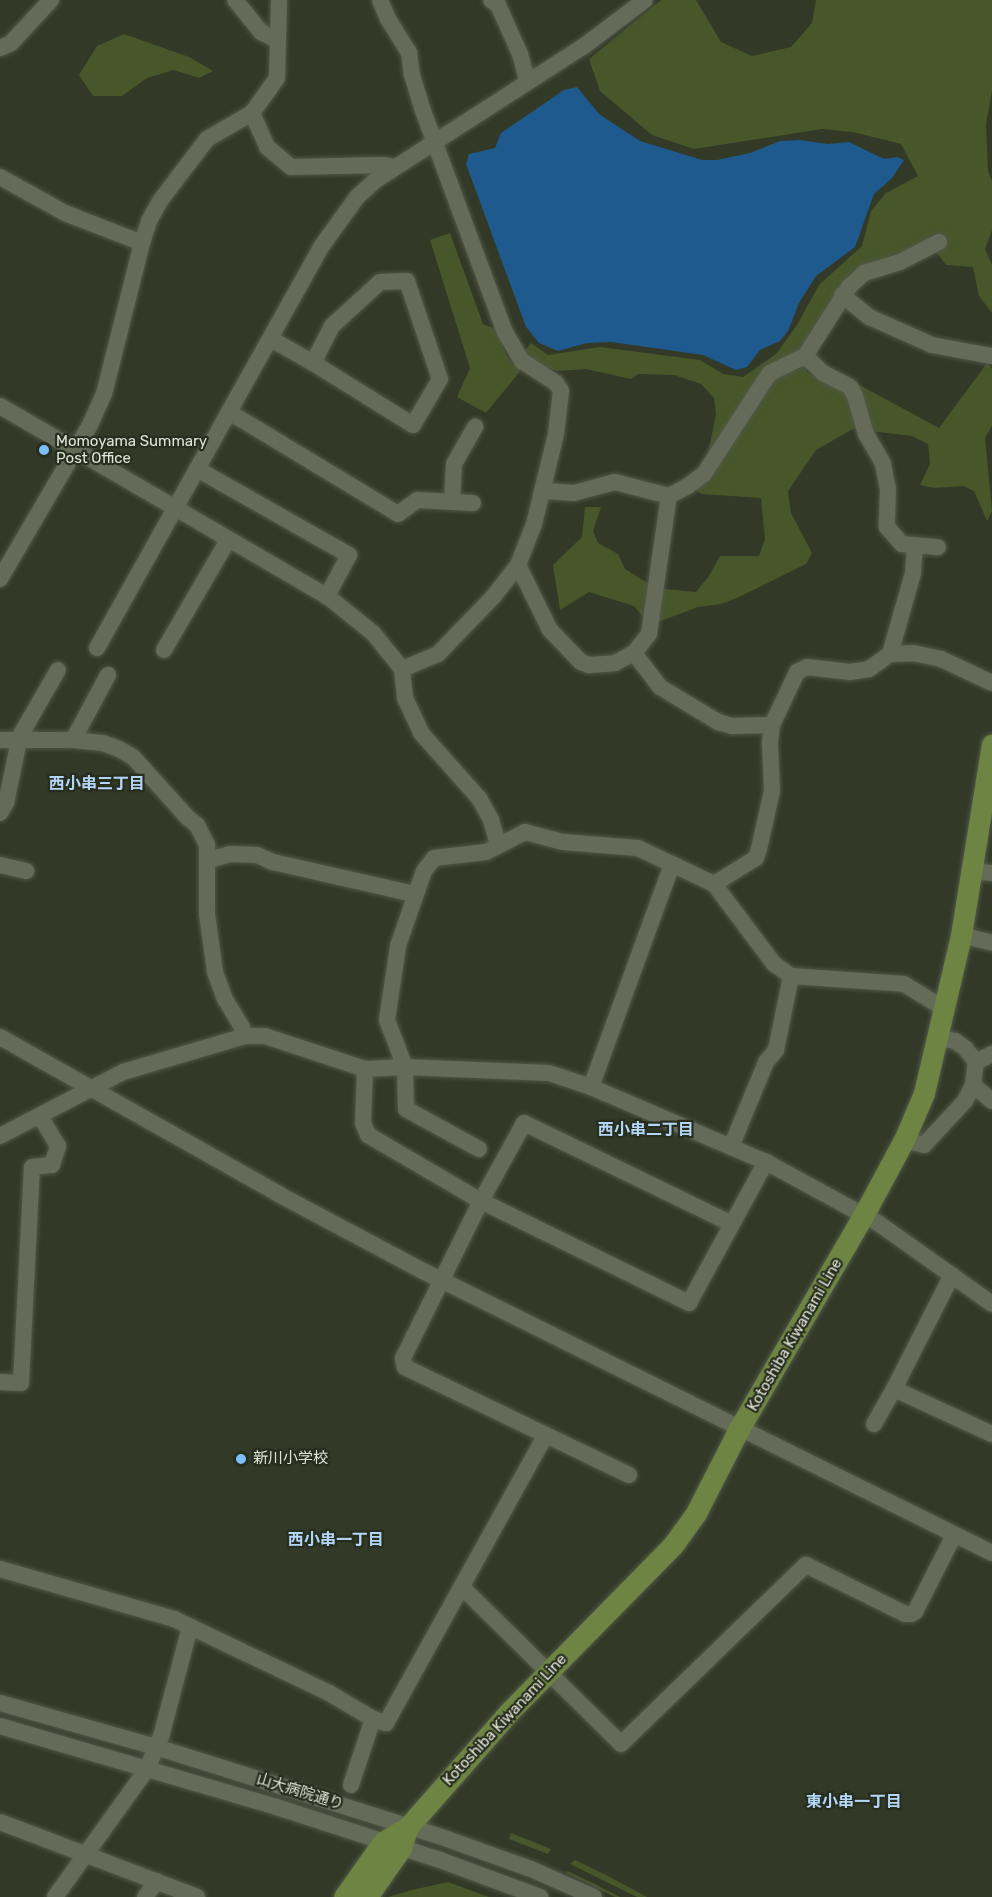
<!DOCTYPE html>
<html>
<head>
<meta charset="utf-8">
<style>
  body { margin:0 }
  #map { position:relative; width:992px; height:1897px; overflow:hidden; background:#323927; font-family:Rubik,"Noto Sans JP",sans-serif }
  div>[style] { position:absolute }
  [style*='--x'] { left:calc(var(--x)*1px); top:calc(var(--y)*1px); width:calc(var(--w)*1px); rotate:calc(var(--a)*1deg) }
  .green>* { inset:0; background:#47572a }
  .water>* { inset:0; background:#1e5a8d }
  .roads { filter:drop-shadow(0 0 2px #515748) drop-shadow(0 0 2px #515748) }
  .minor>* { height:16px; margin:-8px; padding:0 8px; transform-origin:8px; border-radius:8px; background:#646b58 }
  .major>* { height:21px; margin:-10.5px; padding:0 10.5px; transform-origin:10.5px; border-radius:10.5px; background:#6e8442 }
  .dots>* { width:16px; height:16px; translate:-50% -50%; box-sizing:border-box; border:3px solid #282e1e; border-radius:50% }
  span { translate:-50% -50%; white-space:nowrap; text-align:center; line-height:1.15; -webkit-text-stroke:4.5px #282e1e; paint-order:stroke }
  .poi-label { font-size:15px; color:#dfe4d9 }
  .left { translate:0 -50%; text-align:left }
  .street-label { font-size:15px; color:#dfe4d9 }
  .neighbourhood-label { font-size:16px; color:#b3d6f7; font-weight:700 }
</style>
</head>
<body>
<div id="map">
  <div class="green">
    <div style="clip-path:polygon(661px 0,696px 0,721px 42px,752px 56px,791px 47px,812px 23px,816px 0,992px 0,992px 91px,986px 124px,988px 171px,992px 181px,992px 230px,985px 249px,992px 265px,992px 313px,979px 296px,973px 267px,946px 265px,929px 242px,869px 264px,801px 349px,807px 372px,832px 384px,852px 381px,939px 428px,987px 363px,992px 369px,992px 426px,985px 438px,992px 511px,987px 521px,974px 491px,963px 486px,934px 488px,920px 485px,930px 464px,928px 444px,912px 436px,853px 429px,816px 450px,788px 491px,791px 513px,812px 553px,806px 564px,739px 597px,721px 604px,698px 607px,658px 622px,644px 618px,634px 606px,589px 592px,560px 610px,553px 565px,582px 537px,585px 507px,601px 507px,593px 531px,598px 543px,618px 554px,625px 569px,646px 582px,665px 589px,696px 592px,709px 576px,720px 556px,759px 556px,765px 539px,761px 498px,702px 494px,694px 489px,708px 453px,716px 414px,714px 398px,701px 384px,674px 375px,638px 374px,631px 379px,586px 369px,557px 371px,534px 363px,521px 370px,486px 413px,457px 397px,470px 368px,430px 240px,450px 233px,483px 324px,498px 330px,506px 355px,514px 365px,531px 343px,548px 355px,600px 347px,700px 360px,723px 374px,743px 377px,776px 354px,797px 325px,819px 285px,862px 246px,871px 211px,886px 193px,918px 176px,901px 144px,853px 132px,822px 129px,694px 149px,652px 135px,600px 91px,589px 59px)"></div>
    <div style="clip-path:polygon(124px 34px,189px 57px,213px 71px,199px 78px,174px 70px,147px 78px,122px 96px,93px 96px,79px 75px,97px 46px)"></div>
    <div style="clip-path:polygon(511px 1833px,551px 1849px,548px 1854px,509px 1839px)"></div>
    <div style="clip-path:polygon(575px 1860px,608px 1876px,647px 1897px,637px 1897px,570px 1864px)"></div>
    <div style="clip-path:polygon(567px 1871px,595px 1884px,620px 1897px,615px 1897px,566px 1873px)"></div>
    <div style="clip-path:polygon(448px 1882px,489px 1897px,388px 1897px,412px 1890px)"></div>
  </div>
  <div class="water">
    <div style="clip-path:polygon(577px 87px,599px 114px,640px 141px,702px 160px,717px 160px,750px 153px,780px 141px,800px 140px,828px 144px,849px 142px,884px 159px,897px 157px,904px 160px,892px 178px,874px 194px,855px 247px,816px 276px,799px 303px,788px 331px,780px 341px,760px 350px,747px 367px,736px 370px,703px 355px,611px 342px,587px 343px,558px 351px,539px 343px,526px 327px,466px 164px,469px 154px,495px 148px,501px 133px,564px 90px)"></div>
  </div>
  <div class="roads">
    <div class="minor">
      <div style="--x:235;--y:0;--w:41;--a:50.9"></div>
      <div style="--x:261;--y:32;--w:18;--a:27"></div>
      <div style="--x:380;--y:0;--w:21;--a:67"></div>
      <div style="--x:388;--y:19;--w:39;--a:58"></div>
      <div style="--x:409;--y:52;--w:23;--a:83"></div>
      <div style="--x:412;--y:75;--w:34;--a:73"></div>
      <div style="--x:422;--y:108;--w:239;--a:69.7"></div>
      <div style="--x:505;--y:332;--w:34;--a:60"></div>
      <div style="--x:522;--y:361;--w:40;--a:32.9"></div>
      <div style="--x:556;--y:383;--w:9;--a:58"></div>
      <div style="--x:561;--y:391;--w:43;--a:96.6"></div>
      <div style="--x:556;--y:434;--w:93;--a:103.7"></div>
      <div style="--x:534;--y:524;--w:44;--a:111.3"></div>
      <div style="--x:518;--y:565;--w:41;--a:128"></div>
      <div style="--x:493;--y:597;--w:79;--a:134"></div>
      <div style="--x:438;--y:654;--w:39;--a:157"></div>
      <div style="--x:491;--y:0;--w:9;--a:36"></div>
      <div style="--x:498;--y:5;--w:54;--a:65.8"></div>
      <div style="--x:520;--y:54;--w:28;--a:75"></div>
      <div style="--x:0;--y:48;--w:12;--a:-24"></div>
      <div style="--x:11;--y:43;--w:59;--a:-47.1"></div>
      <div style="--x:252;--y:113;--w:37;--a:66"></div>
      <div style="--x:267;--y:147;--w:31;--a:40"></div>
      <div style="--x:291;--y:167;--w:93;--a:-1.2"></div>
      <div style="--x:384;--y:165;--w:10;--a:11"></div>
      <div style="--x:0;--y:177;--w:74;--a:29"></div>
      <div style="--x:65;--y:213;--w:83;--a:21.3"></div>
      <div style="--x:407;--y:281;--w:103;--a:71.4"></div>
      <div style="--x:440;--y:379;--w:53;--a:120.4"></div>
      <div style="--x:413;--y:425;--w:118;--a:-148.2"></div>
      <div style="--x:313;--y:363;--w:42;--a:-62.8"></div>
      <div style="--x:332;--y:326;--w:65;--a:-42.5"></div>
      <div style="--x:380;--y:282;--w:27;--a:-2"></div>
      <div style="--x:842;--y:295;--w:35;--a:39"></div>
      <div style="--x:869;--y:317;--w:69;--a:24"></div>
      <div style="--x:932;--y:345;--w:61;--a:10.4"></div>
      <div style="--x:271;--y:339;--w:48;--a:29.7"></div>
      <div style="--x:805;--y:356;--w:25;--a:43"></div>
      <div style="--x:823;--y:373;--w:30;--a:27"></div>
      <div style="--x:850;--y:387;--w:10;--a:61"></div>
      <div style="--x:855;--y:396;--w:40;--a:74"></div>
      <div style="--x:866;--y:434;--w:34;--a:60"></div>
      <div style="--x:883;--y:464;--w:25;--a:79"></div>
      <div style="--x:888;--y:489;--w:38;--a:92"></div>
      <div style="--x:887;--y:527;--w:23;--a:49"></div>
      <div style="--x:902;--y:544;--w:36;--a:5"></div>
      <div style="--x:0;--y:406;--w:378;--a:30.2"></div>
      <div style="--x:327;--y:596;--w:59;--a:38.8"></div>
      <div style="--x:373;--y:633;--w:46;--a:51.1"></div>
      <div style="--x:402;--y:669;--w:29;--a:84"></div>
      <div style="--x:405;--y:698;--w:38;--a:65"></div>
      <div style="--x:421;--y:733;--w:87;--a:48.3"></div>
      <div style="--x:479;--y:798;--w:25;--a:61"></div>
      <div style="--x:491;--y:820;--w:25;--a:74"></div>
      <div style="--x:229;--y:412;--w:197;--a:31.1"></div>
      <div style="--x:398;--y:514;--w:24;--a:-36"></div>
      <div style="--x:417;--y:500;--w:56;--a:3.1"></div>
      <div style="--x:197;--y:469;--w:175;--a:29.5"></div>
      <div style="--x:349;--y:555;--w:47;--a:118.2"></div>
      <div style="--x:669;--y:496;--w:21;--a:-28"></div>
      <div style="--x:688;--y:486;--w:20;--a:-37"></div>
      <div style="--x:704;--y:474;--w:112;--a:-57"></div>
      <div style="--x:765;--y:380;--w:9;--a:-54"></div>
      <div style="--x:770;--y:373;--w:39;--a:-26"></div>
      <div style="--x:805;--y:356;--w:82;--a:-57.5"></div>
      <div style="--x:849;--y:287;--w:21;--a:-43"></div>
      <div style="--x:864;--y:273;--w:38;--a:-17"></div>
      <div style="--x:900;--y:262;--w:44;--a:-27.1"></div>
      <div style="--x:452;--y:502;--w:38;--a:-87"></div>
      <div style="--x:454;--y:464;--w:43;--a:-60.4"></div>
      <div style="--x:518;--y:565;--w:72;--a:63.8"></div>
      <div style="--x:550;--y:630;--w:45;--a:45.9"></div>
      <div style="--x:581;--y:662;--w:9;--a:21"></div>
      <div style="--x:589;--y:665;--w:26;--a:-4"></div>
      <div style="--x:615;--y:663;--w:21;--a:-28"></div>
      <div style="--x:634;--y:653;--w:24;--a:-52"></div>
      <div style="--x:649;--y:634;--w:139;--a:-81.8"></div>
      <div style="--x:669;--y:496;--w:56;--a:-165.5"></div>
      <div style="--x:615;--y:482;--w:42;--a:165"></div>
      <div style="--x:574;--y:493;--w:32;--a:-176"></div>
      <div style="--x:0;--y:579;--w:178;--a:-59.7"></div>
      <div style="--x:90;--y:425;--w:34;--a:-66"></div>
      <div style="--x:104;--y:394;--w:156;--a:-75.9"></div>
      <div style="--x:142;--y:243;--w:23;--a:-72"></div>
      <div style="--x:149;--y:221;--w:23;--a:-61"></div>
      <div style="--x:160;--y:201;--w:78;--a:-52.8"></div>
      <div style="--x:207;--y:139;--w:52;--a:-30"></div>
      <div style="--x:252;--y:113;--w:43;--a:-54.5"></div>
      <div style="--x:277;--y:78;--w:78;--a:-88.5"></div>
      <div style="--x:97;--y:648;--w:459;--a:-60.8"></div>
      <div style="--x:321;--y:247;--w:62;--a:-54.2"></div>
      <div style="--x:357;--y:197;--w:25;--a:-42"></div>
      <div style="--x:376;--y:180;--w:247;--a:-32.8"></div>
      <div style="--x:584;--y:46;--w:76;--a:-37"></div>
      <div style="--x:164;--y:650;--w:127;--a:-59.8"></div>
      <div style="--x:634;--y:653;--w:43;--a:52.6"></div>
      <div style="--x:660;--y:687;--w:68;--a:31.1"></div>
      <div style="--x:718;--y:722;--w:15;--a:16"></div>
      <div style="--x:732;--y:726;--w:40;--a:-1.4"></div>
      <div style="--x:890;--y:654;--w:84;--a:-74.1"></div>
      <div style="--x:913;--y:573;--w:28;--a:-86"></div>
      <div style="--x:0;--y:740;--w:73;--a:0"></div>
      <div style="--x:73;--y:740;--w:30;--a:6"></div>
      <div style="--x:103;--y:743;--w:17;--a:21"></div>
      <div style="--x:119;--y:749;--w:16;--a:30"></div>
      <div style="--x:133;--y:757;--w:81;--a:48"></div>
      <div style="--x:187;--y:817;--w:13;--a:39"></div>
      <div style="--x:197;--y:825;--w:22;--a:63"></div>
      <div style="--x:207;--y:845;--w:69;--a:90"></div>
      <div style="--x:207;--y:914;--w:59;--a:82.1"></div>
      <div style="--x:215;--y:972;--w:29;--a:70"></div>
      <div style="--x:225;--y:999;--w:33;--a:59"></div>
      <div style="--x:242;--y:1027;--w:9;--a:72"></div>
      <div style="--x:73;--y:740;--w:74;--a:-61.7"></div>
      <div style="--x:0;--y:813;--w:12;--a:-59"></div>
      <div style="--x:6;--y:803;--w:68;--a:-78.2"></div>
      <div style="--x:20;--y:736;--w:76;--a:-60.1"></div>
      <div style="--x:209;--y:860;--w:22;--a:-16"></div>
      <div style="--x:230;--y:854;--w:27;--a:2"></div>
      <div style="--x:257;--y:855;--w:17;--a:24"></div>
      <div style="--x:273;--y:862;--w:145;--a:12.8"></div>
      <div style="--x:0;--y:865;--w:27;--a:13"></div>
      <div style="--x:972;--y:871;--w:20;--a:6"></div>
      <div style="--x:714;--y:884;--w:49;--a:-31.8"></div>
      <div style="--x:756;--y:858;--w:9;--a:-72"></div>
      <div style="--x:759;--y:849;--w:59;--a:-77.4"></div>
      <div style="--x:772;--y:791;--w:48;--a:-92.4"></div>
      <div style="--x:770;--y:743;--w:18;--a:-84"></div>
      <div style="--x:772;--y:725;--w:59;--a:-64.7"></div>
      <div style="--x:797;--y:672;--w:11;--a:-27"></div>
      <div style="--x:807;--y:667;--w:43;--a:6.6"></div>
      <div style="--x:850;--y:672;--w:19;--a:-9"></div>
      <div style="--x:869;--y:669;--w:26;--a:-36"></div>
      <div style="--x:890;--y:654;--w:23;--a:-2"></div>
      <div style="--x:913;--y:653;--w:29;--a:12"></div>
      <div style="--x:941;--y:659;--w:56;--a:25.2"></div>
      <div style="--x:961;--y:935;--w:32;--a:14"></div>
      <div style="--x:0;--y:1037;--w:322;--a:29.4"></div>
      <div style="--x:280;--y:1195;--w:160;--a:28"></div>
      <div style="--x:421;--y:1270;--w:637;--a:26.36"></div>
      <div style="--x:976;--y:1062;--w:18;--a:-27"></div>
      <div style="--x:365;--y:1069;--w:54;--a:92.1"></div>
      <div style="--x:363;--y:1123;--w:13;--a:67"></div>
      <div style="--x:368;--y:1135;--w:131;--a:30.3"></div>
      <div style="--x:481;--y:1201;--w:232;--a:26.1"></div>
      <div style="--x:689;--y:1303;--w:161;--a:-61.4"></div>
      <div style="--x:973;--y:1085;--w:25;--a:40"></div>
      <div style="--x:591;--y:1087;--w:237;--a:-70"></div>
      <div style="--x:0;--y:1136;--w:139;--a:-27.5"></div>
      <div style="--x:123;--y:1072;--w:127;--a:-16.4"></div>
      <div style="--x:245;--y:1036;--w:20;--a:0"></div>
      <div style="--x:265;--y:1036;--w:105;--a:18.3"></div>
      <div style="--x:365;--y:1069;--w:40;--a:-2.9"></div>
      <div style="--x:405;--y:1067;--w:144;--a:2.4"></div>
      <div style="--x:549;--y:1073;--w:44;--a:18.4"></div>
      <div style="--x:591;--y:1087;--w:190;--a:23.2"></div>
      <div style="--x:766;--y:1162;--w:128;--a:28.6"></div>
      <div style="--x:878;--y:1223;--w:140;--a:35.4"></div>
      <div style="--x:904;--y:1140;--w:21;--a:14"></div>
      <div style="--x:924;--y:1145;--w:60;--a:-47"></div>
      <div style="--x:965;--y:1101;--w:18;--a:-63"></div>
      <div style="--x:973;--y:1085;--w:23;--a:-83"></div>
      <div style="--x:976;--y:1062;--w:18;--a:-128"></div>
      <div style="--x:965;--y:1048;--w:12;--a:-145"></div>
      <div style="--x:955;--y:1041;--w:16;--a:-169"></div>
      <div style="--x:731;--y:1147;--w:92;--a:-67.6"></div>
      <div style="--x:766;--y:1062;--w:16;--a:-50"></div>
      <div style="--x:776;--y:1050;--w:76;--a:-78.5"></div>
      <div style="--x:479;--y:1149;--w:83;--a:-151.3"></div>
      <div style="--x:406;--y:1109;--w:42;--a:-91.4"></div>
      <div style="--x:405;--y:1067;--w:50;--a:-111"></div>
      <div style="--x:387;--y:1020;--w:75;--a:-81.5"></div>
      <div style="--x:398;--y:946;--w:79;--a:-70.9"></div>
      <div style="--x:424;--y:871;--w:16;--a:-52"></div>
      <div style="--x:434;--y:858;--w:52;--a:-6.6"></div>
      <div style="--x:486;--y:852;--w:44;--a:-27.1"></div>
      <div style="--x:525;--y:832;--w:39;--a:15"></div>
      <div style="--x:563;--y:842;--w:75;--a:4.6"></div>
      <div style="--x:638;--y:848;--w:84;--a:25.3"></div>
      <div style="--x:714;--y:884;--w:100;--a:53.1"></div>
      <div style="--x:774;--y:964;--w:21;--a:35"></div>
      <div style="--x:791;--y:976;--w:113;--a:4"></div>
      <div style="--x:904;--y:984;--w:48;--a:31.4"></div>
      <div style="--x:952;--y:1275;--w:128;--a:117"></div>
      <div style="--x:894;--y:1389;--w:108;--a:24.7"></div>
      <div style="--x:0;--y:1382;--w:21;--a:3"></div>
      <div style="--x:21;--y:1383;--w:216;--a:-87.1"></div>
      <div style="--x:32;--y:1167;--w:20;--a:-6"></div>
      <div style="--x:52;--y:1165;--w:20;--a:-72"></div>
      <div style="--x:58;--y:1146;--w:35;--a:-121"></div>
      <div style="--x:874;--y:1424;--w:40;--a:-60.3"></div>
      <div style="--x:629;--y:1475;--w:249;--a:-154.3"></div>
      <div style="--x:405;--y:1367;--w:9;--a:-103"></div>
      <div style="--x:403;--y:1358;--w:175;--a:-63.6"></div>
      <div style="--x:481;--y:1201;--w:89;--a:-61.1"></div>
      <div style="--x:524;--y:1123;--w:231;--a:25.9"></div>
      <div style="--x:0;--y:1569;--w:181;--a:16"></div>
      <div style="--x:174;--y:1619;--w:172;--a:25.5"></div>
      <div style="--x:329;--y:1693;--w:51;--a:30.6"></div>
      <div style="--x:373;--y:1719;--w:14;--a:17"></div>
      <div style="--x:386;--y:1723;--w:328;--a:-61"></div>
      <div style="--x:462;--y:1587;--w:223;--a:44.6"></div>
      <div style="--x:621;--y:1744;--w:257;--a:-44.1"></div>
      <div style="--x:806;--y:1565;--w:110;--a:26.3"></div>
      <div style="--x:905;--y:1614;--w:6;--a:0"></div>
      <div style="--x:911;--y:1614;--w:4;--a:-27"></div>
      <div style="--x:915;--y:1612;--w:86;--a:-63.1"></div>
      <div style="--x:0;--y:1703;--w:162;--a:15.8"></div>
      <div style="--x:156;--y:1747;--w:305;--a:17.5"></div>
      <div style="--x:447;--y:1839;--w:89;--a:19.7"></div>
      <div style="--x:531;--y:1869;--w:69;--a:24"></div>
      <div style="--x:0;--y:1726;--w:289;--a:16.3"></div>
      <div style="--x:277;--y:1807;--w:171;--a:18"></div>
      <div style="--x:440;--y:1860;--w:107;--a:20.3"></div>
      <div style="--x:351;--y:1785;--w:70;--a:-71.6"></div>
      <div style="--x:0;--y:1822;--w:211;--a:20.8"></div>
      <div style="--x:55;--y:1897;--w:158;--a:-54.3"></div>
      <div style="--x:147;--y:1769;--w:39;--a:-67"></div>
      <div style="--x:162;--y:1733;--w:110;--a:-75.2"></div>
      <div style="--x:145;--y:1897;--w:20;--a:-53"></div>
    </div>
    <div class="major">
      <div style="--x:344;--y:1897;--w:67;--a:-54.7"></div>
      <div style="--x:383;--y:1842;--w:29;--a:-31"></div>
      <div style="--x:408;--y:1827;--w:152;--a:-48.7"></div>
      <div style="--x:508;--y:1713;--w:235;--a:-45.5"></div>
      <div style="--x:673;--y:1545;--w:39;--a:-54"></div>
      <div style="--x:696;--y:1513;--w:94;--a:-62.9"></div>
      <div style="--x:739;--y:1429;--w:246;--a:-59.8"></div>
      <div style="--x:863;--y:1216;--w:86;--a:-61.7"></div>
      <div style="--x:904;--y:1140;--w:51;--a:-66.9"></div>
      <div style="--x:924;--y:1093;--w:162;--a:-76.8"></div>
      <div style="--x:961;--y:935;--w:193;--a:-80.8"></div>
      <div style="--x:367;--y:1897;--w:60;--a:-55.2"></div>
      <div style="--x:401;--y:1848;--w:22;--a:-72"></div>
    </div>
  </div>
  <div class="dots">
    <div style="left:44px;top:450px;background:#7ebef9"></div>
    <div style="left:241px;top:1459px;background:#7ebef9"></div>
  </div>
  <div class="poi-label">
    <span class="left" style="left:56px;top:450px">Momoyama Summary<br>Post Office</span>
    <span class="left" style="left:253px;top:1459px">新川小学校</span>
  </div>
  <div class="street-label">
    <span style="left:795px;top:1335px;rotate:-60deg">Kotoshiba Kiwanami Line</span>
    <span style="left:505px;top:1720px;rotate:-47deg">Kotoshiba Kiwanami Line</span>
    <span style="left:300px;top:1792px;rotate:17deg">山大病院通り</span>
  </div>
  <div class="neighbourhood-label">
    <span style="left:97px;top:784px">西小串三丁目</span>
    <span style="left:646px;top:1130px">西小串二丁目</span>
    <span style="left:336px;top:1540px">西小串一丁目</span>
    <span style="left:854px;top:1802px">東小串一丁目</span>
  </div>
</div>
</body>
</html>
